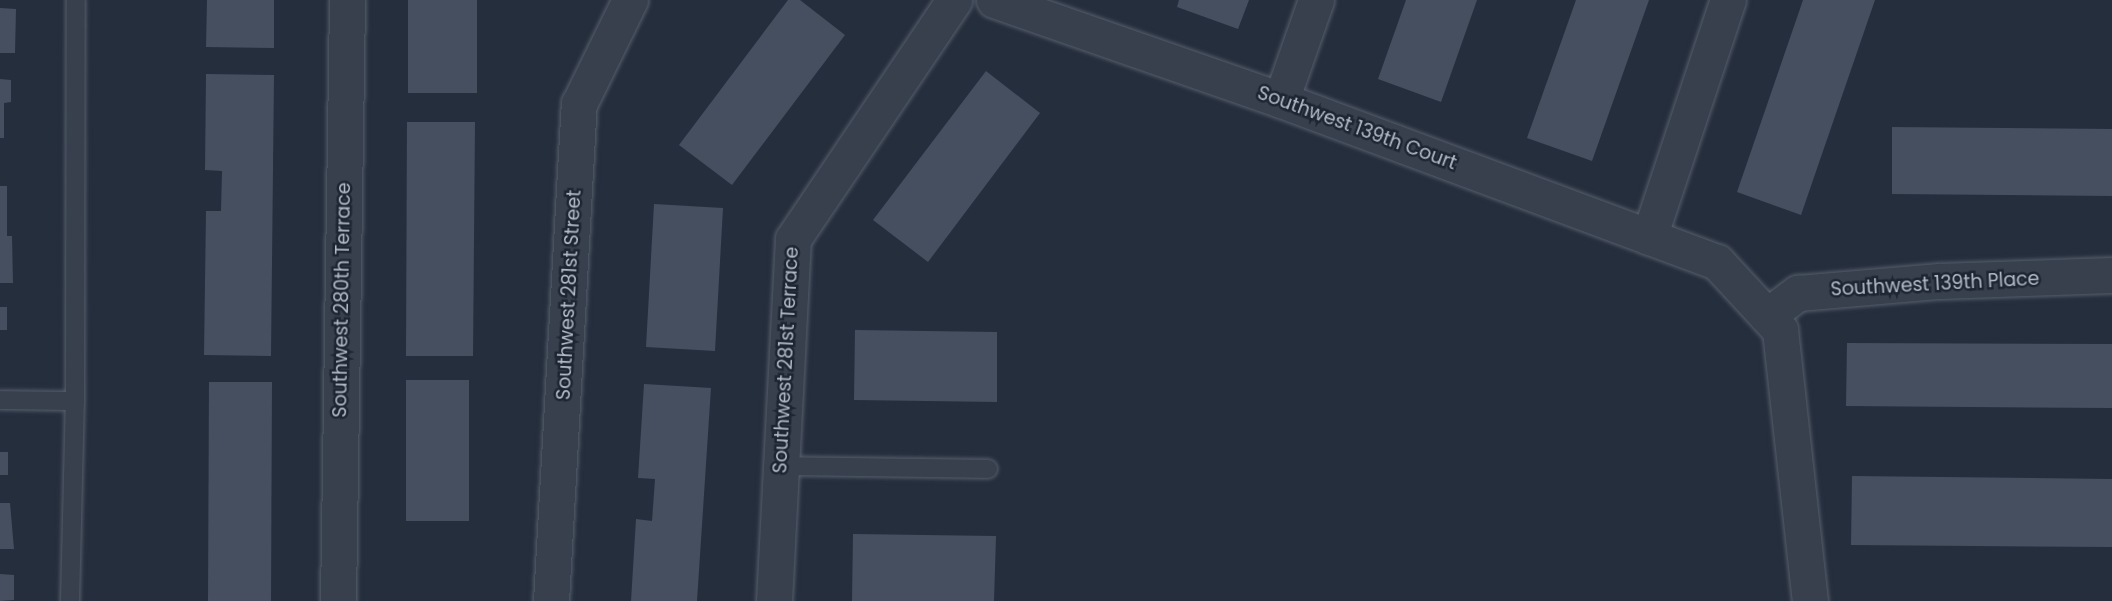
<!DOCTYPE html>
<html>
<head>
<meta charset="utf-8">
<style>
  body { margin:0 }
  #map { position:relative; width:2112px; height:601px; overflow:hidden; background:#252e3d; font-family:Poppins,sans-serif }
  div>[style] { position:absolute }
  [style*='--x'] { left:calc(var(--x)*1px); top:calc(var(--y)*1px); width:calc(var(--w)*1px); rotate:calc(var(--a)*1deg) }
  .building>* { inset:0; background:#464f60 }
  .roads { filter:drop-shadow(0 0 2px #565e6b) drop-shadow(0 0 2px #565e6b) }
  .lane>* { height:18px; margin:-9px; padding:0 9px; transform-origin:9px; border-radius:9px; background:#38404d }
  .street>* { height:35px; margin:-17.5px; padding:0 17.5px; transform-origin:17.5px; border-radius:17.5px; background:#38404d }
  span { translate:-50% -50%; white-space:nowrap; text-align:center; line-height:1.15; -webkit-text-stroke:5px #1d2532; paint-order:stroke }
  .street-label { font-size:19px; color:#b4bbc8 }
</style>
</head>
<body>
<div id="map">
  <div class="building">
    <div style="clip-path:polygon(207px 0,274px 0,274px 48px,206px 47px)"></div>
    <div style="clip-path:polygon(408px 0,477px 0,477px 93px,408px 93px)"></div>
    <div style="clip-path:polygon(788px 0,800px 0,845px 35px,732px 185px,679px 145px)"></div>
    <div style="clip-path:polygon(1179px 0,1249px 0,1238px 29px,1177px 7px)"></div>
    <div style="clip-path:polygon(1406px 0,1477px 0,1441px 102px,1378px 79px)"></div>
    <div style="clip-path:polygon(1576px 0,1649px 0,1592px 161px,1527px 138px)"></div>
    <div style="clip-path:polygon(1803px 0,1875px 0,1801px 215px,1737px 192px)"></div>
    <div style="clip-path:polygon(0 8px,16px 9px,15px 53px,0 53px)"></div>
    <div style="clip-path:polygon(986px 71px,1040px 113px,928px 262px,873px 220px)"></div>
    <div style="clip-path:polygon(206px 74px,274px 75px,271px 356px,204px 355px,206px 211px,221px 211px,222px 171px,205px 170px)"></div>
    <div style="clip-path:polygon(0 79px,11px 80px,11px 102px,4px 103px,4px 138px,0 138px)"></div>
    <div style="clip-path:polygon(407px 122px,475px 122px,473px 356px,406px 356px)"></div>
    <div style="clip-path:polygon(1892px 127px,2112px 129px,2112px 196px,1892px 194px)"></div>
    <div style="clip-path:polygon(0 186px,7px 186px,7px 236px,12px 236px,13px 283px,0 283px)"></div>
    <div style="clip-path:polygon(654px 204px,723px 208px,715px 351px,646px 347px)"></div>
    <div style="clip-path:polygon(0 307px,7px 307px,7px 330px,0 330px)"></div>
    <div style="clip-path:polygon(855px 330px,997px 332px,997px 402px,854px 400px)"></div>
    <div style="clip-path:polygon(1847px 343px,2112px 344px,2112px 408px,1846px 406px)"></div>
    <div style="clip-path:polygon(406px 380px,469px 380px,469px 521px,406px 521px)"></div>
    <div style="clip-path:polygon(209px 382px,272px 382px,271px 601px,208px 601px)"></div>
    <div style="clip-path:polygon(644px 384px,711px 388px,697px 601px,631px 601px,636px 519px,652px 521px,655px 479px,638px 478px)"></div>
    <div style="clip-path:polygon(0 452px,8px 452px,8px 475px,0 475px)"></div>
    <div style="clip-path:polygon(1852px 476px,2112px 479px,2112px 547px,1851px 545px)"></div>
    <div style="clip-path:polygon(0 503px,10px 503px,14px 549px,0 549px)"></div>
    <div style="clip-path:polygon(853px 534px,996px 536px,994px 601px,852px 601px)"></div>
    <div style="clip-path:polygon(0 574px,14px 575px,14px 600px,0 601px)"></div>
  </div>
  <div class="roads">
    <div class="lane">
      <div style="--x:0;--y:400;--w:75;--a:0.8"></div>
      <div style="--x:780;--y:466;--w:208;--a:0.8"></div>
      <div style="--x:70;--y:601;--w:200;--a:-88.6"></div>
      <div style="--x:75;--y:401;--w:401;--a:-89.9"></div>
    </div>
    <div class="street">
      <div style="--x:994;--y:0;--w:304;--a:19.2"></div>
      <div style="--x:1281;--y:100;--w:465;--a:20.4"></div>
      <div style="--x:1717;--y:262;--w:93;--a:47.2"></div>
      <div style="--x:1780;--y:330;--w:273;--a:83.7"></div>
      <div style="--x:1281;--y:100;--w:106;--a:-70.7"></div>
      <div style="--x:1649;--y:237;--w:250;--a:-71.6"></div>
      <div style="--x:1767;--y:316;--w:39;--a:-37"></div>
      <div style="--x:1798;--y:293;--w:142;--a:-4.9"></div>
      <div style="--x:1939;--y:281;--w:173;--a:-2"></div>
      <div style="--x:338;--y:601;--w:601;--a:-89.14"></div>
      <div style="--x:551;--y:601;--w:498;--a:-86.8"></div>
      <div style="--x:579;--y:104;--w:116;--a:-63.9"></div>
      <div style="--x:774;--y:601;--w:362;--a:-87"></div>
      <div style="--x:793;--y:239;--w:288;--a:-56"></div>
    </div>
  </div>
  <div class="street-label">
    <span style="left:1357px;top:128px;rotate:20deg">Southwest 139th Court</span>
    <span style="left:1935px;top:284px;rotate:-3deg">Southwest 139th Place</span>
    <span style="left:569px;top:295px;rotate:-87deg">Southwest 281st Street</span>
    <span style="left:342px;top:300px;rotate:-89deg">Southwest 280th Terrace</span>
    <span style="left:786px;top:360px;rotate:-87deg">Southwest 281st Terrace</span>
  </div>
</div>
</body>
</html>
